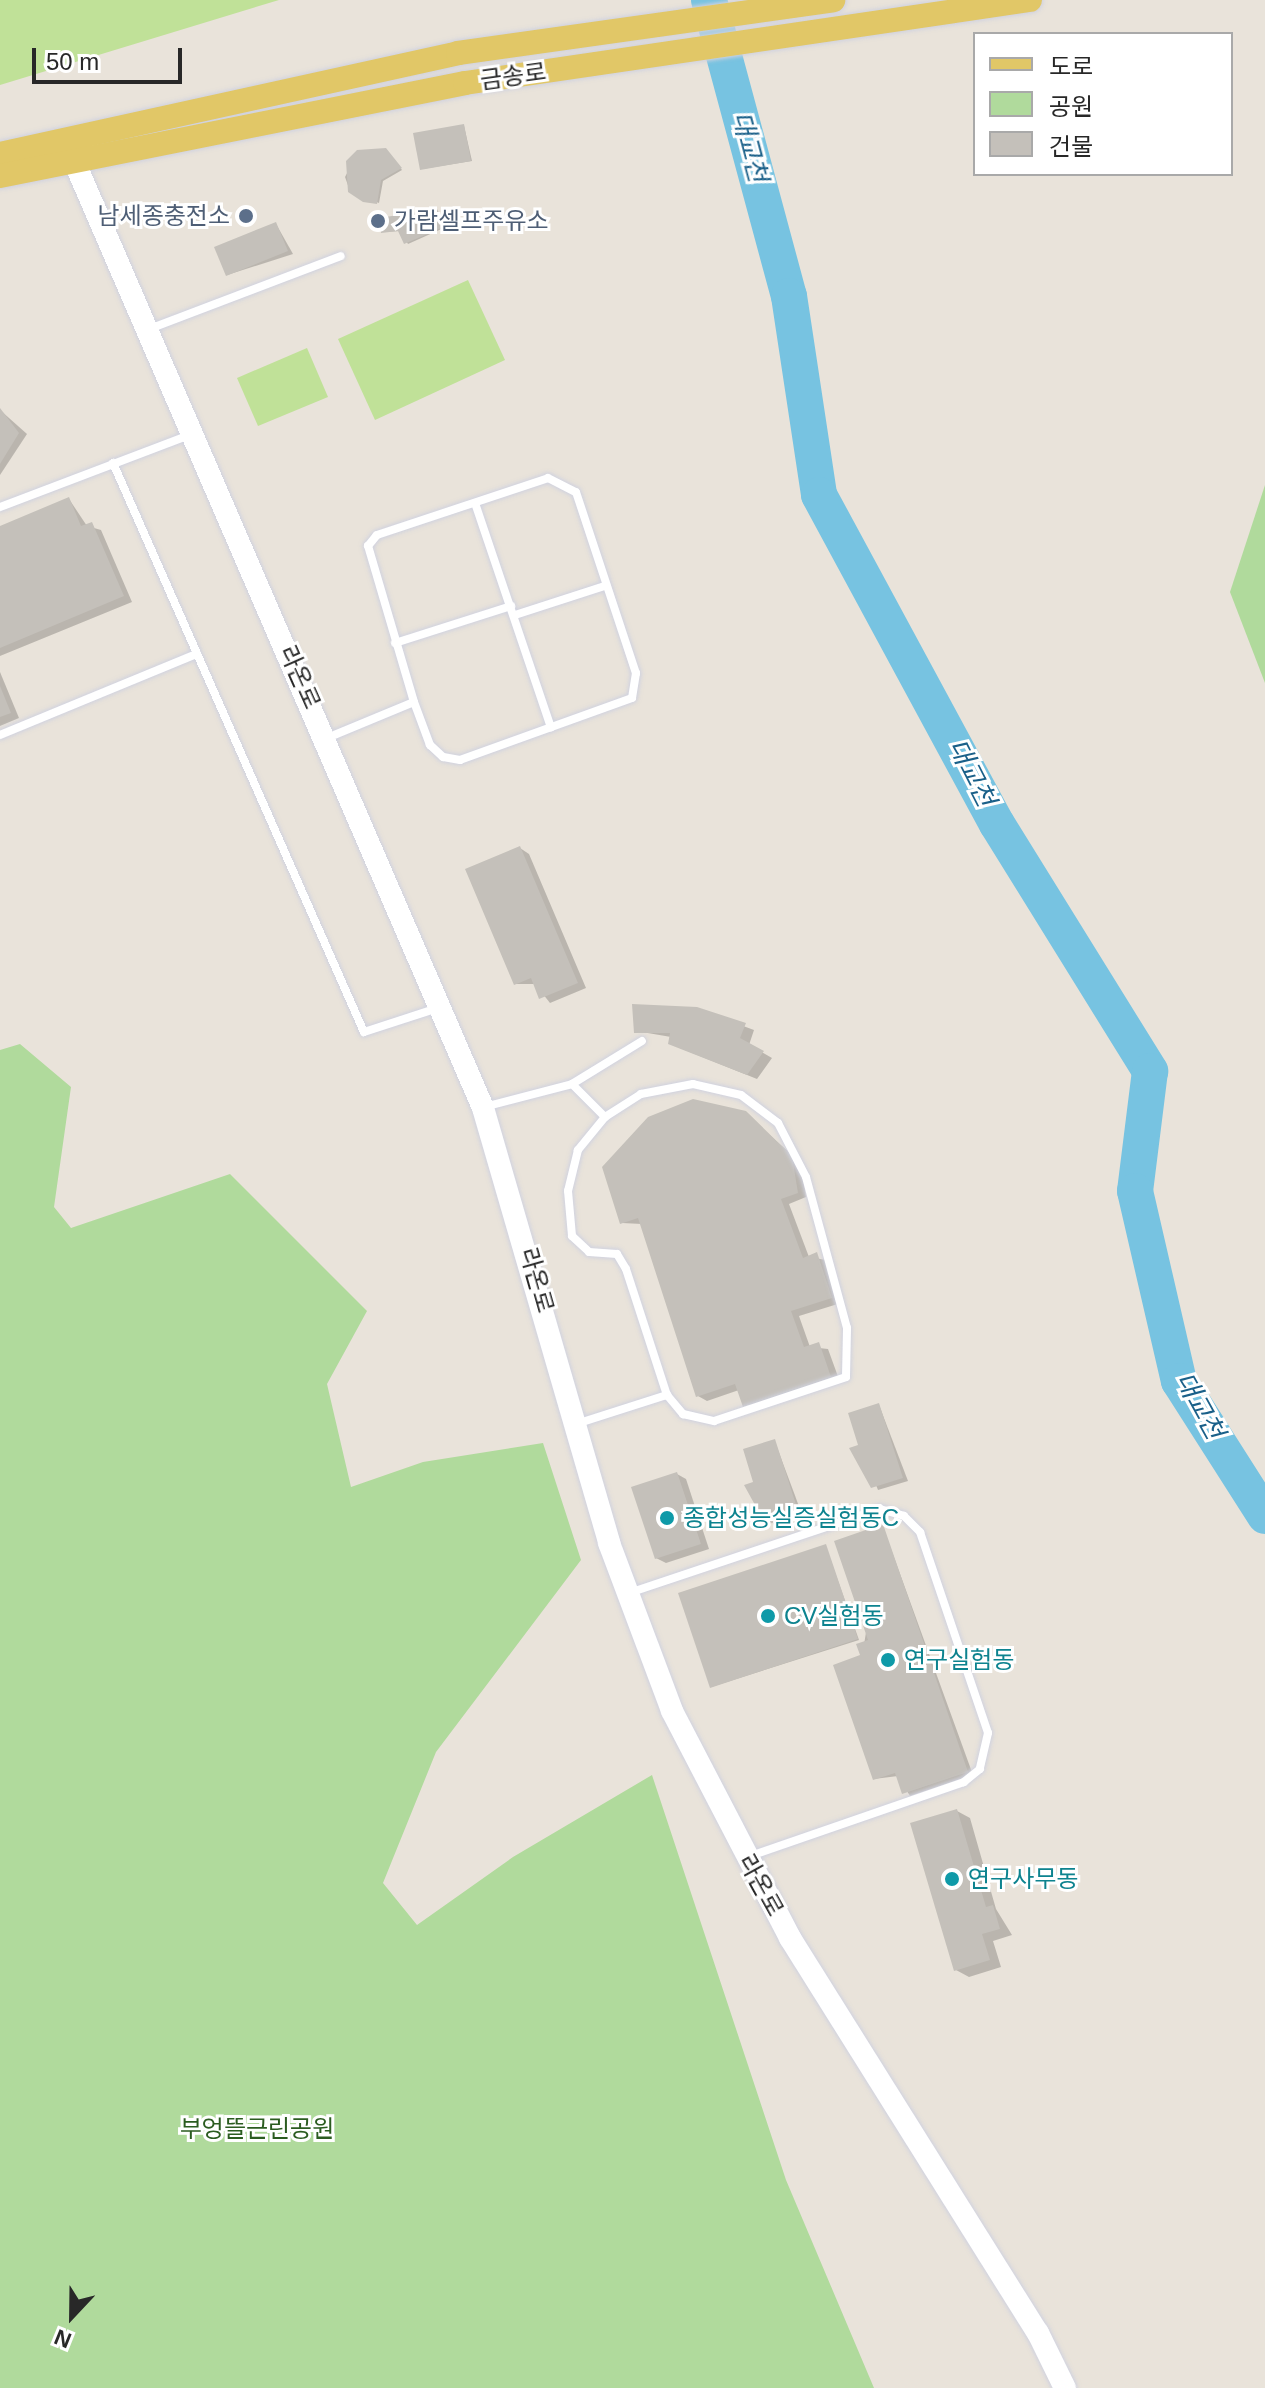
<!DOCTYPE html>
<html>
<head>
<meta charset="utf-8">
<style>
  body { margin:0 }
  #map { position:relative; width:1265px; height:2388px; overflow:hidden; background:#e9e3da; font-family:Arial,"Noto Sans KR",sans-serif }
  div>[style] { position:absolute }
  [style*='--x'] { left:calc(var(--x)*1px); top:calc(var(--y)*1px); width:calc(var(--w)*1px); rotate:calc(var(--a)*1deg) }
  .green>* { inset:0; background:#b0da9c }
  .pitch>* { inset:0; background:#c0e198 }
  .shadow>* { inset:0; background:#0003 }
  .river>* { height:36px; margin:-18px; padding:0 18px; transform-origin:18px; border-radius:18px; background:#77c3e1 }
  .building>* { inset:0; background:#c4c0ba }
  .roads { filter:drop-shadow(0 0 2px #d0d2df) drop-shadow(0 0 2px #d0d2df) }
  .service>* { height:8px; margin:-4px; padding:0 4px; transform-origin:4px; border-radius:4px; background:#fff }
  .secondary>* { height:22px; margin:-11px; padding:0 11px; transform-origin:11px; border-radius:11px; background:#fff }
  .primary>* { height:24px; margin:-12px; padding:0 12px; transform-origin:12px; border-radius:12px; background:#e1c767 }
  .dots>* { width:22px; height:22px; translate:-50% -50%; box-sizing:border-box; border:4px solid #fff; border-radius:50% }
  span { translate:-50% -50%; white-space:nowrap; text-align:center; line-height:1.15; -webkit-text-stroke:6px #fff; paint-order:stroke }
  .street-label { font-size:24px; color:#282828 }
  .service-label { font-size:24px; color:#4e5e75 }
  .right { translate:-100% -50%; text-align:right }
  .left { translate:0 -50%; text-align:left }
  .culture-label { font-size:24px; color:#0d838f }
  .park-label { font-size:24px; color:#2b5c20 }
  .water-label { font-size:26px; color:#1a6089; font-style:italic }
  .legend { position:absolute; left:973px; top:32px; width:260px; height:144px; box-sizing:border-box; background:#fff; border:2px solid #a9a9a9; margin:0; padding:10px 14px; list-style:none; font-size:24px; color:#282828 }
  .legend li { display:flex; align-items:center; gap:16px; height:40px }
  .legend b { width:40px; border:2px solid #a9a9a9 }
  .north { position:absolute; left:32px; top:2276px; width:80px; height:80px; -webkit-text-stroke:6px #fff; paint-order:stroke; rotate:202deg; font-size:22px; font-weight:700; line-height:32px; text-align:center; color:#282828 }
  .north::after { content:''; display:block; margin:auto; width:28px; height:36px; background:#282828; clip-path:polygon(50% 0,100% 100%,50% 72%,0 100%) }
  .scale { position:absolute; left:32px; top:48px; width:150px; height:36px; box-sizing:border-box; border:4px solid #282828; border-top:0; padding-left:10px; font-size:24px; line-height:28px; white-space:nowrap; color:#282828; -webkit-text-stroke:6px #fff; paint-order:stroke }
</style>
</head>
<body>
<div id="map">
  <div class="green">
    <div style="clip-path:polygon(1265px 485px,1265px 683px,1230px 592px)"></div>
    <div style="clip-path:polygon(20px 1044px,71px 1087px,54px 1207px,71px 1228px,230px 1174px,367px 1311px,327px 1384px,351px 1487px,423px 1462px,543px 1443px,581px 1560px,436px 1752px,383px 1883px,417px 1925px,513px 1857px,652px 1775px,786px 2180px,874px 2388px,0 2388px,0 1050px)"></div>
  </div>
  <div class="pitch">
    <div style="clip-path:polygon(0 0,279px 0,0 85px)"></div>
    <div style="clip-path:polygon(468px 280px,505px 360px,375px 420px,338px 339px)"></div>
    <div style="clip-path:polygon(307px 348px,328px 397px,258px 426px,237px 378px)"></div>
  </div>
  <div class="shadow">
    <div style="clip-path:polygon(464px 126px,472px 161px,422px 169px)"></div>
    <div style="clip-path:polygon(358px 152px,388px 152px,402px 170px,383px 181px,379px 203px,350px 191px,345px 177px)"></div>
    <div style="clip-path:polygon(437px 211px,446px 227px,408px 244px,400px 231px,383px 232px)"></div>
    <div style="clip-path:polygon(276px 224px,293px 254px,227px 275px)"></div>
    <div style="clip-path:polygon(0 410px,27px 434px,0 475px)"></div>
    <div style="clip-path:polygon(69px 499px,87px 526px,101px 530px,132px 602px,0 656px,0 528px)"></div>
    <div style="clip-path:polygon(0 672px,19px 718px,0 726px)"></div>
    <div style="clip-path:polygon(520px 848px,529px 854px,586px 988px,550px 1003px,535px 984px,516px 984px)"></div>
    <div style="clip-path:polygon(697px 1009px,754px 1030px,749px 1045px,772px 1058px,757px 1079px,680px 1048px,671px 1037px,636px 1031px)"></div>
    <div style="clip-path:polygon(745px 1113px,801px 1163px,806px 1197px,789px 1204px,809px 1257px,826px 1260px,841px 1303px,799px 1316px,810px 1347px,828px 1349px,840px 1382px,754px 1411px,739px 1390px,707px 1401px,698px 1396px,642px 1224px,622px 1223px)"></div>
    <div style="clip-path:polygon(879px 1405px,908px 1481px,878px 1490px,861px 1447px)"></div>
    <div style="clip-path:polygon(775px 1442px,803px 1517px,774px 1526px,756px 1483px)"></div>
    <div style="clip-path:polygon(677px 1474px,686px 1479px,709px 1549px,666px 1563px,656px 1558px)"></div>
    <div style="clip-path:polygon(883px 1527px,973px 1775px,910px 1796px,898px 1776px,874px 1779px,862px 1657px)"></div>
    <div style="clip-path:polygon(826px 1547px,859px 1640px,711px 1687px)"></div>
    <div style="clip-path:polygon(957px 1811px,970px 1818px,996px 1909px,1012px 1935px,993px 1941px,1001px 1967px,969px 1977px,956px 1970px)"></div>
  </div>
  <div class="river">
    <div style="--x:709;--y:0;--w:307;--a:74.9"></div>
    <div style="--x:789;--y:296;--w:201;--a:81.4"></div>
    <div style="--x:819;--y:495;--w:374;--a:61.6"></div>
    <div style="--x:997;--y:824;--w:291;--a:58.2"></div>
    <div style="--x:1150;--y:1071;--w:121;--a:97.1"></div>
    <div style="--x:1135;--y:1191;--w:195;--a:77"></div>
    <div style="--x:1179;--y:1381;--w:160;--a:57.5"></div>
  </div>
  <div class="building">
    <div style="clip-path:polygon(464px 124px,471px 161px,420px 170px,413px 133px)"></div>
    <div style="clip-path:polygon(386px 148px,402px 168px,381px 180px,377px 204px,363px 202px,348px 192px,346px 161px,357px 150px)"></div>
    <div style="clip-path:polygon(437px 209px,446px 226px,404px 244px,398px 231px,381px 233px,379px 218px)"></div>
    <div style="clip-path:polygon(276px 222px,288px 251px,226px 276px,214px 247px)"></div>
    <div style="clip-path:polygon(0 408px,19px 433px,0 464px)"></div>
    <div style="clip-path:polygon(69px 497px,81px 526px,92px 522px,124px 596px,0 648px,0 526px)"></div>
    <div style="clip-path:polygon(0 686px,11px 713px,0 717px)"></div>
    <div style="clip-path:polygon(520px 846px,578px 983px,539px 999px,531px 978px,514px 985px,465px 869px)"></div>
    <div style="clip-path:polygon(632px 1004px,697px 1007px,746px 1023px,740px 1038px,764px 1051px,747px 1075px,668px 1044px,670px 1033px,634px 1033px)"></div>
    <div style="clip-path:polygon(693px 1099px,746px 1111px,792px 1156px,798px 1193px,781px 1199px,803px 1258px,817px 1252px,832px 1298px,791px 1311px,804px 1347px,819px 1342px,831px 1377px,743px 1407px,735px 1384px,696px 1397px,638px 1218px,620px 1224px,602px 1167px,648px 1117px)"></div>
    <div style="clip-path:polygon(879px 1403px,903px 1478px,871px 1488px,849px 1448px,858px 1445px,848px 1413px)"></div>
    <div style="clip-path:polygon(775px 1439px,799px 1514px,766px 1525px,744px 1485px,753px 1482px,743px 1449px)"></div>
    <div style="clip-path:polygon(677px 1472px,701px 1544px,655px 1559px,631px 1487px)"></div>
    <div style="clip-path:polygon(883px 1524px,968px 1772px,902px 1794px,895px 1773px,873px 1780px,833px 1665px,860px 1655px,856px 1644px,868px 1640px,834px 1541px)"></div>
    <div style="clip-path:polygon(826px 1544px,858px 1639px,710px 1688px,678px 1593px)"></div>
    <div style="clip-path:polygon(957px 1809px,986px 1907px,993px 1905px,1000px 1929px,982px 1934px,990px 1960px,954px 1971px,910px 1823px)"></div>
  </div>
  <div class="roads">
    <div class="service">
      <div style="--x:149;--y:329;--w:205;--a:-20.8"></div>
      <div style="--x:113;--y:463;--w:622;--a:66.2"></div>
      <div style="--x:364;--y:1032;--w:78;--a:-18"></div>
      <div style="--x:548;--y:478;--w:31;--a:27"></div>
      <div style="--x:576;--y:492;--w:191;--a:71.7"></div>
      <div style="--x:636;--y:673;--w:25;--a:99"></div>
      <div style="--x:632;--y:698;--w:183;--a:160.2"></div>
      <div style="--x:460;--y:760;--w:17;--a:-170"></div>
      <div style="--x:443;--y:757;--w:18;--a:-137"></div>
      <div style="--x:430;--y:745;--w:46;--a:-110.4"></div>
      <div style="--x:414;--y:702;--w:163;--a:-106.4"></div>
      <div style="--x:368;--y:546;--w:14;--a:-51"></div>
      <div style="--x:377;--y:535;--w:180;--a:-18.4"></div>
      <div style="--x:475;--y:503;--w:237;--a:71.3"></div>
      <div style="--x:0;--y:507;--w:203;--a:-20.8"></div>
      <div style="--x:515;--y:615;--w:95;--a:-17.9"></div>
      <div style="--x:395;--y:643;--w:122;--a:-17.7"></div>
      <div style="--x:0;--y:735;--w:213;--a:-22.4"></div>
      <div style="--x:327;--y:738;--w:94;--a:-22.5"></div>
      <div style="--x:572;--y:1084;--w:47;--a:45"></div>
      <div style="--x:484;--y:1107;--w:91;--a:-14.6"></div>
      <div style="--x:572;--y:1084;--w:82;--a:-31.6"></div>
      <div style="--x:576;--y:1424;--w:96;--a:-17.7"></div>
      <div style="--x:667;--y:1395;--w:25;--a:50"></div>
      <div style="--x:683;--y:1414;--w:32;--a:13"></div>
      <div style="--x:714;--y:1421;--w:139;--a:-18.4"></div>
      <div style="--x:846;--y:1377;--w:49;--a:-88.8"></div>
      <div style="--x:847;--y:1328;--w:156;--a:-105.2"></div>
      <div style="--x:806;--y:1177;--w:61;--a:-117.4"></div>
      <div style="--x:778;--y:1123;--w:46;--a:-142.9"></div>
      <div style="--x:741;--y:1095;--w:49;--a:-167.1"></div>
      <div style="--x:693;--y:1084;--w:53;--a:169.1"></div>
      <div style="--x:641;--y:1094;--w:43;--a:147.4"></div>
      <div style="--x:605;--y:1117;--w:43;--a:129.3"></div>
      <div style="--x:578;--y:1150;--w:42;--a:103.7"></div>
      <div style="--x:568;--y:1191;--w:45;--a:84.9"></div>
      <div style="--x:572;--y:1236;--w:23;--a:43"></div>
      <div style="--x:589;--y:1252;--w:28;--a:4"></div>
      <div style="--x:617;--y:1254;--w:17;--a:59"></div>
      <div style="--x:626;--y:1269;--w:133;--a:72"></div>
      <div style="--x:629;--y:1593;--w:265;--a:-18.5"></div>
      <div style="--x:880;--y:1509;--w:25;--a:16"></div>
      <div style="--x:904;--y:1516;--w:23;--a:45"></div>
      <div style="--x:920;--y:1532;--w:212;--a:71.3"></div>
      <div style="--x:988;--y:1733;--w:37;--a:103"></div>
      <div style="--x:980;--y:1769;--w:21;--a:141"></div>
      <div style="--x:964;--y:1782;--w:226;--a:160.9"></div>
    </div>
    <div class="secondary">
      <div style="--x:68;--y:147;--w:1047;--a:66.64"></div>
      <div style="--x:483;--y:1108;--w:453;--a:73.8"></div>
      <div style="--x:609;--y:1543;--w:179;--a:69.4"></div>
      <div style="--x:672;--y:1711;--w:256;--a:62.5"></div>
      <div style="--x:790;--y:1938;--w:466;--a:57.9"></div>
      <div style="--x:1038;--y:2333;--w:61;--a:63.9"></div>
    </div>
    <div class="primary">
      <div style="--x:0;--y:154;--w:469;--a:-12.4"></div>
      <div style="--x:458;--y:53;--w:379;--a:-8"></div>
      <div style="--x:0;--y:176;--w:474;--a:-11.3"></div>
      <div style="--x:465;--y:83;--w:571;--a:-8.36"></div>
    </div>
  </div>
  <div class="dots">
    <div style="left:246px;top:216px;background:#5c6f8a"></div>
    <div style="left:378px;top:221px;background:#5c6f8a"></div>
    <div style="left:667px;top:1518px;background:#0f9aa8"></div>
    <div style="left:768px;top:1616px;background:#0f9aa8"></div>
    <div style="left:888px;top:1660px;background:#0f9aa8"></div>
    <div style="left:952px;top:1879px;background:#0f9aa8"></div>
  </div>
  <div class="street-label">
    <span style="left:513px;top:76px;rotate:-8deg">금송로</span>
    <span style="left:300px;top:677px;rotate:66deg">라온로</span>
    <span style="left:537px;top:1280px;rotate:74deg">라온로</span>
    <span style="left:761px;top:1885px;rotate:61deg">라온로</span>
  </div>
  <div class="service-label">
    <span class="right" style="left:230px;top:216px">남세종충전소</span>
    <span class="left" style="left:394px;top:221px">가람셀프주유소</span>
  </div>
  <div class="culture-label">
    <span class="left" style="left:683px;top:1518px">종합성능실증실험동C</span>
    <span class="left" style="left:784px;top:1616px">CV실험동</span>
    <span class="left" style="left:904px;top:1660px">연구실험동</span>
    <span class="left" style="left:968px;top:1879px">연구사무동</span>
  </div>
  <div class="park-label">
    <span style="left:257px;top:2129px">부엉뜰근린공원</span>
  </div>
  <div class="water-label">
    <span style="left:749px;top:147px;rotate:75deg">대교천</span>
    <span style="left:971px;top:773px;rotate:63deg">대교천</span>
    <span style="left:1199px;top:1406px;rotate:61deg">대교천</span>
  </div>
  <ul class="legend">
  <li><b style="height:10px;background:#e1c767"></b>도로</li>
  <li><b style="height:22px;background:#b0da9c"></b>공원</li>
  <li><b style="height:22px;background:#c4c0ba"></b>건물</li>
  </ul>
  <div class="north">N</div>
  <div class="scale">50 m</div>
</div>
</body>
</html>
